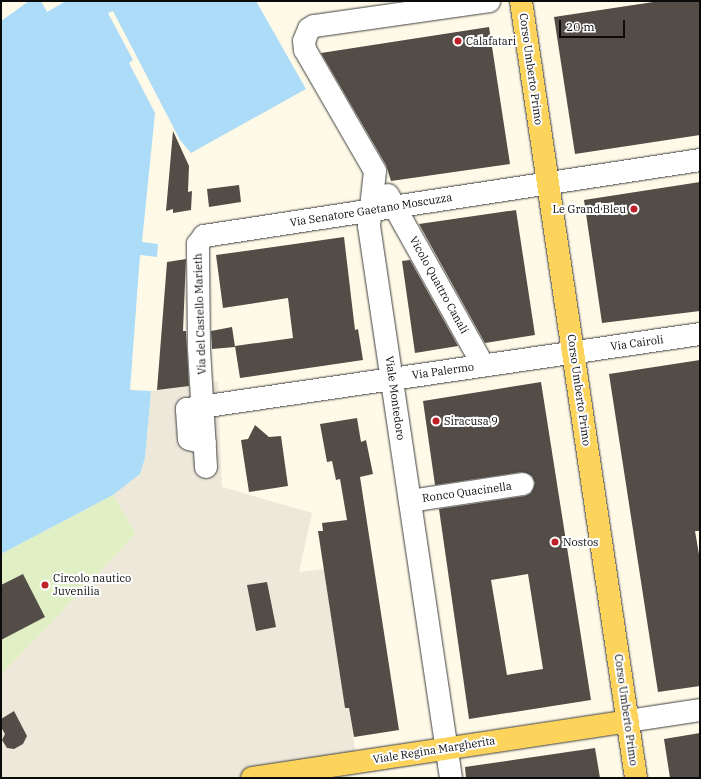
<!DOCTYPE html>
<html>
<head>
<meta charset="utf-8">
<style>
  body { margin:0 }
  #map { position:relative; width:701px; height:779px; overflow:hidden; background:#fffae8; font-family:"IBM Plex Serif",serif }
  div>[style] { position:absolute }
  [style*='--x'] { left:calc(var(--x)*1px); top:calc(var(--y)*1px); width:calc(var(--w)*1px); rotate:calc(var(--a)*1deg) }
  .pitch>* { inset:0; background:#e1f0c4 }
  .plaza>* { inset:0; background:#ede8d9 }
  .water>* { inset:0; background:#acdcf7 }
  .building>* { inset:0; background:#534c47 }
  .roads { filter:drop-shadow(0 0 1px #3e3e3e) drop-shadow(0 0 1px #3e3e3e) }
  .minor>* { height:22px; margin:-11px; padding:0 11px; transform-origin:11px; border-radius:11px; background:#fff }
  .major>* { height:22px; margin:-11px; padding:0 11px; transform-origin:11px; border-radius:11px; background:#fcd35b }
  .dots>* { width:11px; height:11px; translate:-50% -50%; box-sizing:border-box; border:2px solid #fff; border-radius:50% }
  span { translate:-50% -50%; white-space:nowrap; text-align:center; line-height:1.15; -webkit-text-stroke:4px #fff; paint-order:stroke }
  .poi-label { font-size:11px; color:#0b0b0b }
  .left { translate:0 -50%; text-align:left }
  .right { translate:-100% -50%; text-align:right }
  .street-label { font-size:11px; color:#0b0b0b }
  .frame { position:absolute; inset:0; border:2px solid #0b0b0b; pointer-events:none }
  .scale { position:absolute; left:559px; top:20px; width:66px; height:18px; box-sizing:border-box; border:2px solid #0b0b0b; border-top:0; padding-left:5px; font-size:12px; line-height:14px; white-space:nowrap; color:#0b0b0b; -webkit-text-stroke:3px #fff; paint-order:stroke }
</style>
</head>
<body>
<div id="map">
  <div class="pitch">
    <div style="clip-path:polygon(113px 495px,136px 534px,1px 675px,1px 554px)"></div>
  </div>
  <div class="plaza">
    <div style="clip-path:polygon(218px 381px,222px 487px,312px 513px,299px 572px,324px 569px,345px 708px,349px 708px,357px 762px,252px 778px,2px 778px,1px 675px,136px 534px,113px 495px,140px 474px,145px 458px,151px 391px)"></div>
  </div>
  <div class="water">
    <div style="clip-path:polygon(29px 1px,41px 1px,47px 12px,66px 1px,256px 1px,306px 89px,191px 153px,180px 140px,113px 11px,108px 13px,133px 60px,129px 63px,155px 113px,142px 242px,158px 244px,157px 257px,140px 255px,130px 390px,151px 391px,145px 458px,140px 474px,113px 495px,1px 554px,1px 21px)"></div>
  </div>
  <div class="building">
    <div style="clip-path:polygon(660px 1px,700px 1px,700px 135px,575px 154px,554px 17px)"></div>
    <div style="clip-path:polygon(489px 27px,510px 164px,391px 181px,386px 165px,321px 53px)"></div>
    <div style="clip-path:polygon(173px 131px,189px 166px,188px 192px,192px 191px,191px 210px,173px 213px,173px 209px,166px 211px)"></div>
    <div style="clip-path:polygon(700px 182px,700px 311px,602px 323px,584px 200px)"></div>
    <div style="clip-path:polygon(239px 185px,241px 202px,209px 207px,207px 189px)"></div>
    <div style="clip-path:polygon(516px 210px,535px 335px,485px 343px,419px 224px)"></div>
    <div style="clip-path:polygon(344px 237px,355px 330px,358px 329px,363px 360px,240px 378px,235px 346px,293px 338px,288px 298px,223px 308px,216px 255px)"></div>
    <div style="clip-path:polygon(186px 259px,183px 331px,186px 331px,189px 386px,157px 390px,167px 262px)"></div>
    <div style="clip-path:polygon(410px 260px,458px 346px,415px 353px,402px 261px)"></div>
    <div style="clip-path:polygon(232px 327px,235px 347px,212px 349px,211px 331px)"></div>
    <div style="clip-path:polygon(700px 360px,700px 531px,695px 531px,700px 560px,700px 686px,658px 692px,609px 374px)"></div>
    <div style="clip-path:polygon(evenodd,541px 382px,591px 700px,469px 719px,439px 509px,525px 496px,531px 493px,535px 483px,532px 476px,522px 472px,435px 485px,423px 401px,541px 382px,528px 574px,543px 669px,507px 675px,491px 580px,528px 574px)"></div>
    <div style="clip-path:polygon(357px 418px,361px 442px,366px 440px,373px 474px,360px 477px,399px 730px,354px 737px,349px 708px,345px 708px,318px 531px,323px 531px,322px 523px,347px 520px,340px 479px,336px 480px,332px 461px,327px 462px,320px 424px)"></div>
    <div style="clip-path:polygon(255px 425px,269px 437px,281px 436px,288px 486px,249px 492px,241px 440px,248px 439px)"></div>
    <div style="clip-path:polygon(23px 574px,45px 617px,1px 640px,1px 585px)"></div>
    <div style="clip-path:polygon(267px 582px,276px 627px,256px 631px,247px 585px)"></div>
    <div style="clip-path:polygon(14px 711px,27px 736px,23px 744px,14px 749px,7px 748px,2px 740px,5px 734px,1px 727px,1px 719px)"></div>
    <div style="clip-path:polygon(700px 733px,700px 778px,670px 778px,664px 739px)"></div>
    <div style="clip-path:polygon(595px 748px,600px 778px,466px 778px,465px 767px)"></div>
  </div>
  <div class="roads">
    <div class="minor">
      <div style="--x:388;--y:195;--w:195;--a:60.8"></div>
      <div style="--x:205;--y:443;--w:16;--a:-166"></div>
      <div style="--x:189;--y:439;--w:30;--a:-94"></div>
      <div style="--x:187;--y:409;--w:518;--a:-8.32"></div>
      <div style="--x:206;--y:467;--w:119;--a:-93.4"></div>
      <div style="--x:199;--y:348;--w:104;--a:-90.6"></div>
      <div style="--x:198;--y:244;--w:10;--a:-53"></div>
      <div style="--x:204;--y:236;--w:502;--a:-8.71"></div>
      <div style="--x:410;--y:501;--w:114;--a:-8.6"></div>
      <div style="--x:628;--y:721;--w:73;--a:-8.7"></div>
      <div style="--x:451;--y:778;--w:558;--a:-98.45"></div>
      <div style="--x:369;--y:226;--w:55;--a:-83.8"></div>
      <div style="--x:375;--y:171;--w:140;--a:-120"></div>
      <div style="--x:305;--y:50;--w:9;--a:-96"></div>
      <div style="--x:304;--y:41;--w:13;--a:-67"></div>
      <div style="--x:309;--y:29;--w:6;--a:-31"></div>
      <div style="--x:314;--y:26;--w:177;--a:-8.1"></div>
    </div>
    <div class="major">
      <div style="--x:521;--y:1;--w:785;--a:81.58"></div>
      <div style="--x:252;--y:778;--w:380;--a:-8.6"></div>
    </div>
  </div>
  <div class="dots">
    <div style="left:458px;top:41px;background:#bd2029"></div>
    <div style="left:634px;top:209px;background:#bd2029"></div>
    <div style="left:436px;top:421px;background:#bd2029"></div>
    <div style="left:555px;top:542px;background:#bd2029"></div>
    <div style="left:45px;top:585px;background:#bd2029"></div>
  </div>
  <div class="poi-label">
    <span class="left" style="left:466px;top:41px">Calafatari</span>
    <span class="right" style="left:626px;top:209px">Le Grand Bleu</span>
    <span class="left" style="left:444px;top:421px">Siracusa 9</span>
    <span class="left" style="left:563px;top:542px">Nostos</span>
    <span class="left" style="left:53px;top:585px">Circolo nautico<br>Juvenilia</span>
  </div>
  <div class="street-label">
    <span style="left:531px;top:69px;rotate:82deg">Corso Umberto Primo</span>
    <span style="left:371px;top:210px;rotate:-9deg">Via Senatore Gaetano Moscuzza</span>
    <span style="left:439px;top:285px;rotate:61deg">Vicolo Quattro Canali</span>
    <span style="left:200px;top:314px;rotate:-92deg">Via del Castello Marieth</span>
    <span style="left:637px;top:343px;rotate:-8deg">Via Cairoli</span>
    <span style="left:443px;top:371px;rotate:-8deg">Via Palermo</span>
    <span style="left:579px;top:390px;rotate:82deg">Corso Umberto Primo</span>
    <span style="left:395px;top:398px;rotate:82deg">Viale Montedoro</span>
    <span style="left:467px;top:492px;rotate:-8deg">Ronco Quacinella</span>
    <span style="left:626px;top:710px;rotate:82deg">Corso Umberto Primo</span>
    <span style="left:434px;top:750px;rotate:-9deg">Viale Regina Margherita</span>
  </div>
  <div class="frame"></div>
  <div class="scale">20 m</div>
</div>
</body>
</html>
